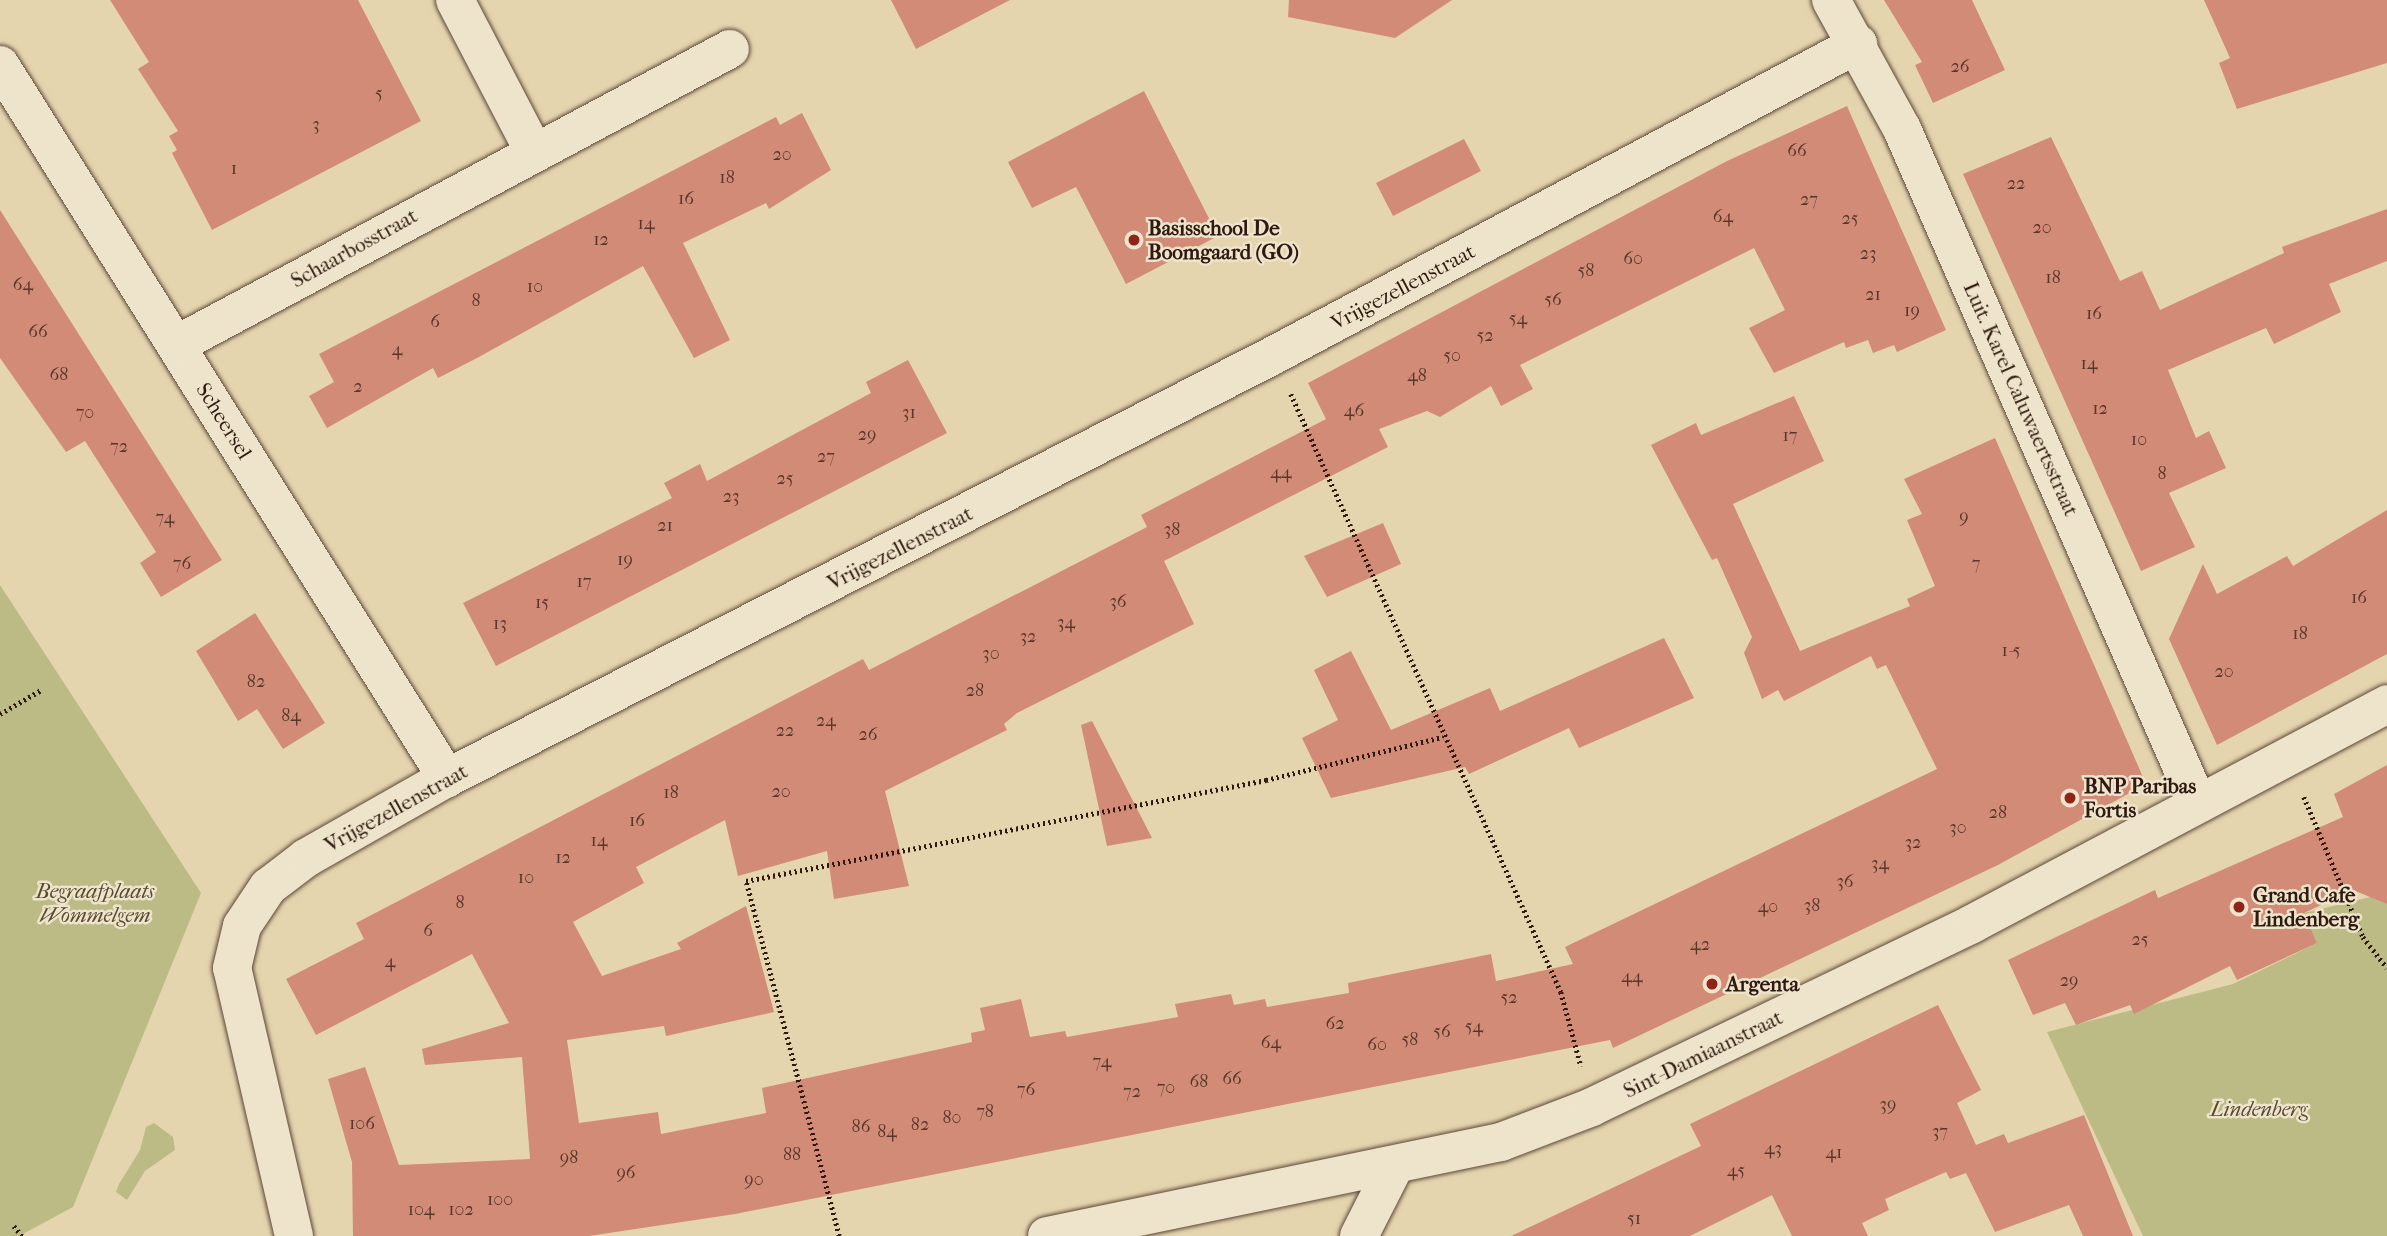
<!DOCTYPE html>
<html>
<head>
<meta charset="utf-8">
<style>
  body { margin:0 }
  #map { position:relative; width:2387px; height:1236px; overflow:hidden; background:#e5d5af; font-family:"IM FELL French Canon",serif }
  div>[style] { position:absolute }
  [style*='--x'] { left:calc(var(--x)*1px); top:calc(var(--y)*1px); width:calc(var(--w)*1px); rotate:calc(var(--a)*1deg) }
  .green>* { inset:0; background:#bcbb85 }
  .building>* { inset:0; background:#d28b77 }
  .path>* { height:4.5px; margin-top:-2.25px; transform-origin:0; background:repeating-linear-gradient(90deg,#2f1910 0 2px,transparent 0 5.5px) }
  .roads { filter:drop-shadow(0 0 2px #5c4838) drop-shadow(0 0 2px #5c4838) }
  .minor>* { height:38px; margin:-19px; padding:0 19px; transform-origin:19px; border-radius:19px; background:#eee4cb }
  .dots>* { width:19px; height:19px; translate:-50% -50%; box-sizing:border-box; border:4px solid #eee4cb; border-radius:50% }
  span { translate:-50% -50%; white-space:nowrap; text-align:center; line-height:1.15; -webkit-text-stroke:5px #eee4cb; paint-order:stroke }
  .number-label { font-size:18px; color:#58362a }
  .number-label span { -webkit-text-stroke-width:0 }
  .poi-label { font-size:21px; color:#2f1910; font-weight:700 }
  .left { translate:0 -50%; text-align:left }
  .street-label { font-size:21px; color:#2f1910 }
  .park-label { font-size:21px; color:#594a33; font-style:italic }
</style>
</head>
<body>
<div id="map">
  <div class="green">
    <div style="clip-path:polygon(0 585px,201px 893px,73px 1207px,19px 1236px,0 1236px)"></div>
    <div style="clip-path:polygon(2387px 893px,2387px 1236px,2143px 1236px,2047px 1032px,2233px 984px,2317px 943px,2304px 913px)"></div>
    <div style="clip-path:polygon(154px 1123px,173px 1137px,175px 1150px,145px 1171px,127px 1200px,116px 1192px,119px 1184px,140px 1150px,146px 1127px)"></div>
  </div>
  <div class="building">
    <div style="clip-path:polygon(110px 0,358px 0,421px 121px,212px 230px,172px 153px,177px 150px,169px 136px,178px 131px,138px 69px,149px 62px)"></div>
    <div style="clip-path:polygon(891px 0,1010px 0,916px 49px)"></div>
    <div style="clip-path:polygon(1289px 0,1452px 0,1395px 38px,1288px 17px)"></div>
    <div style="clip-path:polygon(1884px 0,1972px 0,2005px 70px,1933px 103px,1915px 65px,1922px 62px)"></div>
    <div style="clip-path:polygon(2204px 0,2387px 0,2387px 63px,2237px 109px,2219px 63px,2230px 58px)"></div>
    <div style="clip-path:polygon(1144px 91px,1218px 236px,1126px 284px,1076px 187px,1032px 208px,1008px 162px)"></div>
    <div style="clip-path:polygon(1847px 106px,1946px 330px,1897px 352px,1894px 345px,1873px 353px,1868px 340px,1846px 348px,1844px 342px,1774px 373px,1749px 328px,1785px 310px,1754px 248px,1520px 365px,1533px 389px,1501px 406px,1491px 386px,1440px 417px,1427px 411px,1379px 429px,1388px 447px,1164px 561px,1194px 624px,1017px 713px,1004px 724px,1007px 730px,885px 791px,909px 886px,834px 899px,827px 851px,738px 876px,725px 820px,636px 867px,644px 883px,573px 922px,602px 976px,681px 949px,677px 943px,746px 906px,774px 1012px,666px 1036px,664px 1026px,567px 1040px,579px 1123px,658px 1112px,661px 1134px,766px 1113px,762px 1088px,972px 1042px,971px 1033px,985px 1030px,980px 1008px,1021px 999px,1030px 1037px,1065px 1031px,1067px 1037px,1178px 1017px,1175px 1004px,1231px 994px,1234px 1005px,1265px 999px,1267px 1007px,1349px 993px,1348px 983px,1491px 954px,1496px 981px,1573px 964px,1565px 947px,1937px 769px,1886px 665px,1877px 669px,1871px 656px,1784px 701px,1778px 690px,1762px 699px,1744px 653px,1752px 637px,1717px 558px,1712px 560px,1651px 445px,1696px 423px,1701px 435px,1794px 396px,1824px 461px,1733px 504px,1800px 651px,1910px 606px,1907px 599px,1935px 586px,1907px 520px,1922px 514px,1904px 479px,1995px 438px,2146px 784px,1998px 865px,1613px 1048px,1610px 1040px,735px 1214px,589px 1236px,353px 1236px,352px 1162px,328px 1079px,365px 1067px,399px 1165px,530px 1159px,522px 1057px,425px 1065px,422px 1049px,509px 1023px,472px 954px,316px 1035px,286px 979px,364px 939px,356px 923px,863px 659px,869px 670px,1147px 527px,1141px 515px,1326px 419px,1308px 383px,1727px 161px)"></div>
    <div style="clip-path:polygon(802px 113px,831px 170px,769px 209px,766px 203px,683px 243px,730px 340px,694px 358px,643px 266px,479px 357px,438px 378px,433px 368px,327px 428px,309px 396px,334px 382px,319px 354px,776px 117px,780px 125px)"></div>
    <div style="clip-path:polygon(2051px 137px,2120px 281px,2142px 271px,2160px 310px,2284px 253px,2282px 247px,2387px 209px,2387px 261px,2329px 284px,2341px 312px,2274px 344px,2266px 328px,2168px 370px,2196px 438px,2209px 431px,2226px 468px,2169px 493px,2195px 547px,2141px 571px,1963px 174px)"></div>
    <div style="clip-path:polygon(1464px 139px,1481px 171px,1393px 216px,1376px 183px)"></div>
    <div style="clip-path:polygon(0 210px,222px 560px,161px 597px,140px 563px,156px 552px,85px 441px,66px 452px,0 358px)"></div>
    <div style="clip-path:polygon(908px 360px,947px 433px,496px 666px,463px 603px,672px 498px,664px 483px,700px 464px,707px 481px,871px 393px,866px 382px)"></div>
    <div style="clip-path:polygon(2387px 510px,2387px 654px,2217px 745px,2169px 639px,2203px 564px,2217px 594px,2287px 556px,2293px 566px)"></div>
    <div style="clip-path:polygon(1383px 523px,1401px 564px,1327px 597px,1304px 556px)"></div>
    <div style="clip-path:polygon(255px 613px,325px 723px,283px 749px,257px 709px,238px 721px,196px 651px)"></div>
    <div style="clip-path:polygon(1664px 638px,1694px 698px,1579px 748px,1569px 728px,1469px 774px,1465px 767px,1331px 798px,1302px 738px,1338px 720px,1314px 670px,1351px 651px,1391px 730px,1490px 688px,1500px 711px)"></div>
    <div style="clip-path:polygon(1092px 721px,1152px 838px,1107px 846px,1081px 725px)"></div>
    <div style="clip-path:polygon(2387px 765px,2387px 904px,2353px 890px,2304px 913px,2317px 943px,2237px 980px,2230px 966px,2134px 1014px,2130px 1005px,2076px 1025px,2065px 1003px,2033px 1015px,2008px 960px,2155px 890px,2158px 898px,2343px 817px,2334px 794px)"></div>
    <div style="clip-path:polygon(1938px 1005px,1981px 1090px,1957px 1103px,1976px 1145px,2004px 1134px,2008px 1143px,2084px 1115px,2133px 1236px,2083px 1236px,2069px 1205px,1995px 1232px,1966px 1173px,1950px 1179px,1946px 1172px,1885px 1199px,1889px 1210px,1862px 1223px,1868px 1236px,1792px 1236px,1772px 1195px,1690px 1236px,1511px 1236px,1701px 1146px,1690px 1124px)"></div>
  </div>
  <div class="path">
    <div style="--x:1291;--y:394;--w:656;--a:65.7"></div>
    <div style="--x:1561;--y:992;--w:77;--a:74.9"></div>
    <div style="--x:0;--y:714;--w:48;--a:-30.3"></div>
    <div style="--x:2304;--y:797;--w:152;--a:67.1"></div>
    <div style="--x:2363;--y:937;--w:39;--a:52"></div>
    <div style="--x:14;--y:1226;--w:13;--a:51"></div>
    <div style="--x:839;--y:1236;--w:367;--a:-104.7"></div>
    <div style="--x:746;--y:881;--w:530;--a:-10.99"></div>
    <div style="--x:1266;--y:780;--w:182;--a:-13.7"></div>
  </div>
  <div class="roads">
    <div class="minor">
      <div style="--x:455;--y:0;--w:169;--a:62.5"></div>
      <div style="--x:1831;--y:0;--w:147;--a:61.2"></div>
      <div style="--x:1902;--y:129;--w:737;--a:66.32"></div>
      <div style="--x:0;--y:65;--w:842;--a:57.92"></div>
      <div style="--x:176;--y:345;--w:628;--a:-28.12"></div>
      <div style="--x:294;--y:1236;--w:275;--a:-103"></div>
      <div style="--x:232;--y:968;--w:43;--a:-76.6"></div>
      <div style="--x:242;--y:926;--w:47;--a:-56.3"></div>
      <div style="--x:268;--y:887;--w:48;--a:-37.3"></div>
      <div style="--x:306;--y:858;--w:162;--a:-29.6"></div>
      <div style="--x:447;--y:778;--w:929;--a:-27.09"></div>
      <div style="--x:1274;--y:355;--w:662;--a:-28.04"></div>
      <div style="--x:1047;--y:1236;--w:464;--a:-11.7"></div>
      <div style="--x:1501;--y:1142;--w:97;--a:-21"></div>
      <div style="--x:1592;--y:1107;--w:422;--a:-25.7"></div>
      <div style="--x:1972;--y:924;--w:470;--a:-27.9"></div>
      <div style="--x:1359;--y:1236;--w:77;--a:-63.1"></div>
    </div>
  </div>
  <div class="dots">
    <div style="left:1134px;top:240px;background:#8f2418"></div>
    <div style="left:2070px;top:798px;background:#8f2418"></div>
    <div style="left:2239px;top:907px;background:#8f2418"></div>
    <div style="left:1712px;top:984px;background:#8f2418"></div>
  </div>
  <div class="number-label">
    <span style="left:1960px;top:67px">26</span>
    <span style="left:379px;top:94px">5</span>
    <span style="left:316px;top:125px">3</span>
    <span style="left:1797px;top:151px">66</span>
    <span style="left:782px;top:155px">20</span>
    <span style="left:234px;top:169px">1</span>
    <span style="left:727px;top:178px">18</span>
    <span style="left:2016px;top:184px">22</span>
    <span style="left:686px;top:199px">16</span>
    <span style="left:1809px;top:200px">27</span>
    <span style="left:1723px;top:217px">64</span>
    <span style="left:1850px;top:219px">25</span>
    <span style="left:646px;top:224px">14</span>
    <span style="left:2042px;top:228px">20</span>
    <span style="left:601px;top:240px">12</span>
    <span style="left:1868px;top:254px">23</span>
    <span style="left:1633px;top:259px">60</span>
    <span style="left:1586px;top:271px">58</span>
    <span style="left:2053px;top:278px">18</span>
    <span style="left:23px;top:285px">64</span>
    <span style="left:535px;top:287px">10</span>
    <span style="left:1873px;top:295px">21</span>
    <span style="left:1553px;top:300px">56</span>
    <span style="left:476px;top:301px">8</span>
    <span style="left:1912px;top:311px">19</span>
    <span style="left:2094px;top:314px">16</span>
    <span style="left:1518px;top:319px">54</span>
    <span style="left:435px;top:322px">6</span>
    <span style="left:38px;top:332px">66</span>
    <span style="left:1485px;top:336px">52</span>
    <span style="left:397px;top:350px">4</span>
    <span style="left:1452px;top:356px">50</span>
    <span style="left:2089px;top:364px">14</span>
    <span style="left:59px;top:375px">68</span>
    <span style="left:1417px;top:376px">48</span>
    <span style="left:358px;top:387px">2</span>
    <span style="left:2100px;top:409px">12</span>
    <span style="left:1354px;top:411px">46</span>
    <span style="left:85px;top:413px">70</span>
    <span style="left:909px;top:413px">31</span>
    <span style="left:867px;top:435px">29</span>
    <span style="left:1790px;top:436px">17</span>
    <span style="left:2139px;top:440px">10</span>
    <span style="left:119px;top:447px">72</span>
    <span style="left:826px;top:457px">27</span>
    <span style="left:1281px;top:473px">44</span>
    <span style="left:2162px;top:474px">8</span>
    <span style="left:785px;top:479px">25</span>
    <span style="left:731px;top:497px">23</span>
    <span style="left:1964px;top:517px">9</span>
    <span style="left:165px;top:518px">74</span>
    <span style="left:665px;top:526px">21</span>
    <span style="left:1172px;top:530px">38</span>
    <span style="left:625px;top:560px">19</span>
    <span style="left:182px;top:564px">76</span>
    <span style="left:1976px;top:564px">7</span>
    <span style="left:584px;top:582px">17</span>
    <span style="left:2359px;top:598px">16</span>
    <span style="left:1118px;top:602px">36</span>
    <span style="left:542px;top:603px">15</span>
    <span style="left:1066px;top:623px">34</span>
    <span style="left:500px;top:624px">13</span>
    <span style="left:2300px;top:634px">18</span>
    <span style="left:1028px;top:637px">32</span>
    <span style="left:2011px;top:651px">1-5</span>
    <span style="left:991px;top:654px">30</span>
    <span style="left:2224px;top:672px">20</span>
    <span style="left:256px;top:682px">82</span>
    <span style="left:975px;top:691px">28</span>
    <span style="left:291px;top:716px">84</span>
    <span style="left:826px;top:721px">24</span>
    <span style="left:785px;top:731px">22</span>
    <span style="left:868px;top:735px">26</span>
    <span style="left:781px;top:792px">20</span>
    <span style="left:671px;top:793px">18</span>
    <span style="left:1998px;top:813px">28</span>
    <span style="left:637px;top:821px">16</span>
    <span style="left:1958px;top:828px">30</span>
    <span style="left:599px;top:841px">14</span>
    <span style="left:1913px;top:843px">32</span>
    <span style="left:563px;top:858px">12</span>
    <span style="left:1880px;top:864px">34</span>
    <span style="left:526px;top:878px">10</span>
    <span style="left:1845px;top:882px">36</span>
    <span style="left:460px;top:903px">8</span>
    <span style="left:1812px;top:906px">38</span>
    <span style="left:1768px;top:907px">40</span>
    <span style="left:428px;top:931px">6</span>
    <span style="left:2140px;top:940px">25</span>
    <span style="left:1700px;top:945px">42</span>
    <span style="left:390px;top:962px">4</span>
    <span style="left:1632px;top:977px">44</span>
    <span style="left:2069px;top:981px">29</span>
    <span style="left:1509px;top:998px">52</span>
    <span style="left:1335px;top:1024px">62</span>
    <span style="left:1474px;top:1027px">54</span>
    <span style="left:1442px;top:1032px">56</span>
    <span style="left:1410px;top:1040px">58</span>
    <span style="left:1271px;top:1043px">64</span>
    <span style="left:1377px;top:1045px">60</span>
    <span style="left:1102px;top:1062px">74</span>
    <span style="left:1232px;top:1079px">66</span>
    <span style="left:1199px;top:1082px">68</span>
    <span style="left:1166px;top:1088px">70</span>
    <span style="left:1026px;top:1090px">76</span>
    <span style="left:1132px;top:1092px">72</span>
    <span style="left:1888px;top:1105px">39</span>
    <span style="left:985px;top:1112px">78</span>
    <span style="left:952px;top:1118px">80</span>
    <span style="left:362px;top:1124px">106</span>
    <span style="left:920px;top:1125px">82</span>
    <span style="left:861px;top:1127px">86</span>
    <span style="left:887px;top:1132px">84</span>
    <span style="left:1940px;top:1132px">37</span>
    <span style="left:1773px;top:1149px">43</span>
    <span style="left:1834px;top:1153px">41</span>
    <span style="left:792px;top:1155px">88</span>
    <span style="left:569px;top:1158px">98</span>
    <span style="left:1736px;top:1171px">45</span>
    <span style="left:626px;top:1173px">96</span>
    <span style="left:754px;top:1180px">90</span>
    <span style="left:500px;top:1200px">100</span>
    <span style="left:421px;top:1210px">104</span>
    <span style="left:461px;top:1210px">102</span>
    <span style="left:1634px;top:1219px">51</span>
  </div>
  <div class="poi-label">
    <span class="left" style="left:1148px;top:240px">Basisschool De<br>Boomgaard (GO)</span>
    <span class="left" style="left:2084px;top:798px">BNP Paribas<br>Fortis</span>
    <span class="left" style="left:2253px;top:907px">Grand Cafe<br>Lindenberg</span>
    <span class="left" style="left:1726px;top:984px">Argenta</span>
  </div>
  <div class="street-label">
    <span style="left:354px;top:248px;rotate:-29deg">Schaarbosstraat</span>
    <span style="left:1403px;top:287px;rotate:-28deg">Vrijgezellenstraat</span>
    <span style="left:2021px;top:399px;rotate:66deg">Luit. Karel Caluwaertsstraat</span>
    <span style="left:224px;top:421px;rotate:58deg">Scheersel</span>
    <span style="left:900px;top:548px;rotate:-27deg">Vrijgezellenstraat</span>
    <span style="left:396px;top:808px;rotate:-29deg">Vrijgezellenstraat</span>
    <span style="left:1703px;top:1054px;rotate:-26deg">Sint-Damiaanstraat</span>
  </div>
  <div class="park-label">
    <span style="left:95px;top:903px">Begraafplaats<br>Wommelgem</span>
    <span style="left:2259px;top:1109px">Lindenberg</span>
  </div>
</div>
</body>
</html>
